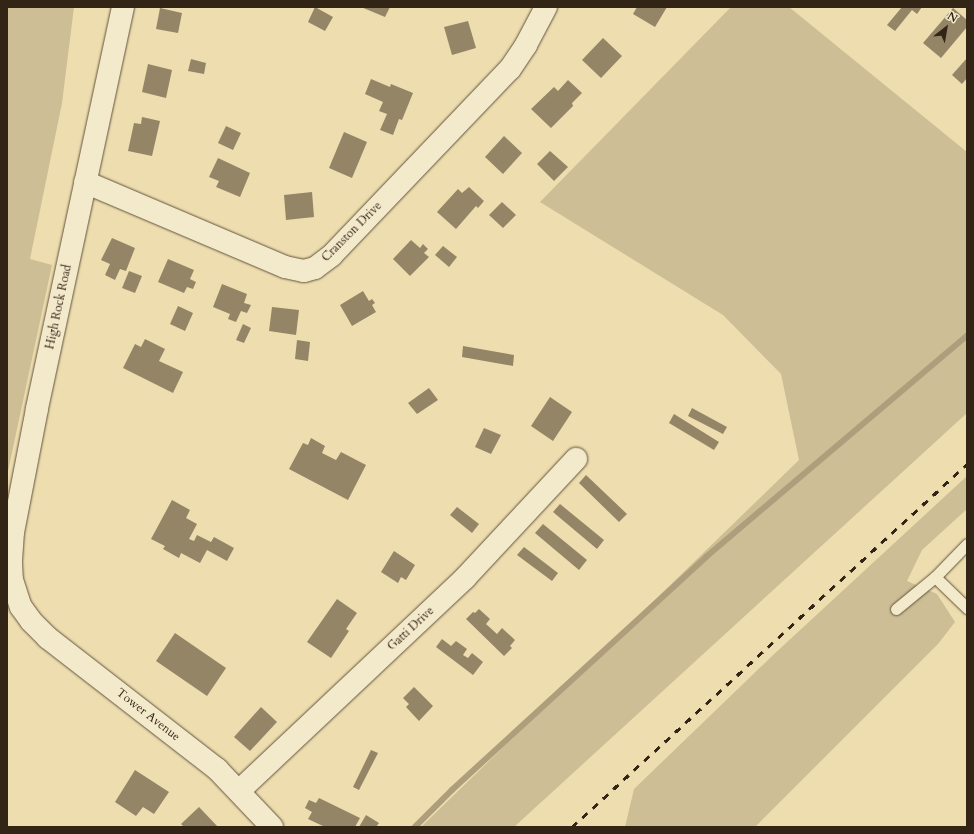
<!DOCTYPE html>
<html>
<head>
<meta charset="utf-8">
<style>
  body { margin:0 }
  #map { position:relative; width:974px; height:834px; overflow:hidden; background:#edddaf; font-family:Cardo,serif }
  div>[style] { position:absolute }
  [style*='--x'] { left:calc(var(--x)*1px); top:calc(var(--y)*1px); width:calc(var(--w)*1px); rotate:calc(var(--a)*1deg) }
  .green>* { inset:0; background:#cdbe95 }
  .stream>* { height:5.5px; margin:-2.75px; padding:0 2.75px; transform-origin:2.75px; border-radius:2.75px; background:#ae9e7b }
  .building>* { inset:0; background:#948566 }
  .roads { filter:drop-shadow(0 0 1px #62533c) drop-shadow(0 0 1px #62533c) }
  .service>* { height:11px; margin:-5.5px; padding:0 5.5px; transform-origin:5.5px; border-radius:5.5px; background:#f3e9cb }
  .minor>* { height:22px; margin:-11px; padding:0 11px; transform-origin:11px; border-radius:11px; background:#f3e9cb }
  .secondary>* { height:22px; margin:-11px; padding:0 11px; transform-origin:11px; border-radius:11px; background:#f3e9cb }
  .rail>* { height:3px; margin-top:-1.5px; transform-origin:0; background:repeating-linear-gradient(90deg,#332516 0 7px,transparent 0 14px) }
  span { translate:-50% -50%; white-space:nowrap; text-align:center; line-height:1.15; -webkit-text-stroke:3px #f3e9cb; paint-order:stroke }
  .street-label { font-size:12px; color:#332516 }
  .frame { position:absolute; inset:0; border:8px solid #332516; pointer-events:none }
  .north { position:absolute; left:926px; top:8px; width:40px; height:40px; -webkit-text-stroke:3px #f3e9cb; paint-order:stroke; rotate:31deg; font-size:11px; font-weight:700; line-height:16px; text-align:center; color:#332516 }
  .north::after { content:''; display:block; margin:auto; width:14px; height:18px; background:#332516; clip-path:polygon(50% 0,100% 100%,50% 72%,0 100%) }
</style>
</head>
<body>
<div id="map">
  <div class="green">
    <div style="clip-path:polygon(7px 7px,74px 7px,62px 103px,30px 259px,52px 265px,7px 476px)"></div>
    <div style="clip-path:polygon(731px 7px,789px 7px,967px 152px,967px 413px,514px 827px,421px 827px,799px 460px,781px 374px,723px 315px,540px 202px)"></div>
    <div style="clip-path:polygon(967px 476px,967px 509px,922px 550px,907px 581px,937px 594px,955px 622px,938px 644px,755px 827px,625px 827px,634px 789px,772px 656px)"></div>
  </div>
  <div class="stream">
    <div style="--x:415;--y:827;--w:52;--a:-45"></div>
    <div style="--x:452;--y:790;--w:345;--a:-42.5"></div>
    <div style="--x:706;--y:557;--w:342;--a:-40.3"></div>
  </div>
  <div class="building">
    <div style="clip-path:polygon(315px 7px,333px 17px,325px 31px,308px 22px)"></div>
    <div style="clip-path:polygon(361px 7px,390px 7px,385px 17px)"></div>
    <div style="clip-path:polygon(637px 7px,667px 7px,655px 27px,633px 14px)"></div>
    <div style="clip-path:polygon(902px 7px,922px 7px,917px 14px,912px 10px,895px 31px,887px 25px)"></div>
    <div style="clip-path:polygon(160px 8px,182px 13px,178px 33px,156px 29px)"></div>
    <div style="clip-path:polygon(953px 8px,967px 20px,967px 27px,941px 58px,923px 43px)"></div>
    <div style="clip-path:polygon(468px 21px,476px 48px,452px 55px,444px 27px)"></div>
    <div style="clip-path:polygon(603px 38px,622px 56px,601px 78px,582px 60px)"></div>
    <div style="clip-path:polygon(967px 58px,967px 78px,962px 84px,952px 75px)"></div>
    <div style="clip-path:polygon(191px 59px,206px 63px,204px 74px,188px 71px)"></div>
    <div style="clip-path:polygon(148px 64px,172px 70px,166px 98px,142px 92px)"></div>
    <div style="clip-path:polygon(371px 79px,390px 87px,391px 84px,413px 93px,402px 120px,399px 119px,393px 135px,380px 130px,387px 114px,379px 111px,383px 102px,365px 94px)"></div>
    <div style="clip-path:polygon(568px 80px,582px 93px,572px 103px,573px 106px,551px 128px,531px 109px,554px 87px,558px 91px)"></div>
    <div style="clip-path:polygon(142px 117px,160px 121px,152px 156px,128px 151px,134px 123px,141px 124px)"></div>
    <div style="clip-path:polygon(226px 126px,241px 133px,233px 150px,218px 143px)"></div>
    <div style="clip-path:polygon(344px 132px,367px 142px,352px 178px,329px 168px)"></div>
    <div style="clip-path:polygon(504px 136px,522px 153px,503px 174px,485px 157px)"></div>
    <div style="clip-path:polygon(550px 151px,568px 167px,554px 181px,537px 164px)"></div>
    <div style="clip-path:polygon(218px 158px,250px 173px,240px 197px,216px 187px,219px 181px,209px 177px)"></div>
    <div style="clip-path:polygon(469px 187px,484px 201px,478px 208px,476px 206px,456px 229px,437px 212px,458px 189px,462px 193px)"></div>
    <div style="clip-path:polygon(312px 192px,314px 217px,286px 220px,284px 195px)"></div>
    <div style="clip-path:polygon(502px 202px,516px 215px,503px 228px,489px 215px)"></div>
    <div style="clip-path:polygon(112px 238px,135px 248px,126px 271px,120px 269px,115px 280px,105px 275px,110px 264px,101px 260px)"></div>
    <div style="clip-path:polygon(411px 240px,420px 248px,423px 244px,428px 249px,424px 253px,429px 257px,410px 276px,393px 259px)"></div>
    <div style="clip-path:polygon(443px 246px,457px 257px,449px 267px,435px 255px)"></div>
    <div style="clip-path:polygon(168px 259px,194px 270px,190px 279px,196px 282px,193px 289px,187px 287px,184px 293px,158px 282px)"></div>
    <div style="clip-path:polygon(129px 271px,142px 276px,135px 293px,122px 288px)"></div>
    <div style="clip-path:polygon(222px 284px,247px 294px,244px 303px,251px 305px,247px 313px,241px 311px,236px 322px,228px 319px,230px 314px,213px 307px)"></div>
    <div style="clip-path:polygon(363px 291px,369px 301px,372px 299px,375px 303px,372px 305px,376px 312px,352px 326px,340px 305px)"></div>
    <div style="clip-path:polygon(178px 306px,193px 313px,185px 331px,170px 324px)"></div>
    <div style="clip-path:polygon(272px 307px,299px 310px,296px 335px,269px 331px)"></div>
    <div style="clip-path:polygon(243px 324px,251px 328px,244px 343px,236px 340px)"></div>
    <div style="clip-path:polygon(145px 339px,165px 349px,159px 361px,183px 372px,173px 393px,123px 368px,135px 344px,141px 347px)"></div>
    <div style="clip-path:polygon(297px 340px,310px 342px,308px 361px,295px 359px)"></div>
    <div style="clip-path:polygon(463px 346px,514px 355px,513px 366px,462px 357px)"></div>
    <div style="clip-path:polygon(429px 388px,438px 400px,417px 414px,408px 403px)"></div>
    <div style="clip-path:polygon(550px 397px,572px 412px,553px 441px,531px 426px)"></div>
    <div style="clip-path:polygon(692px 408px,727px 427px,723px 434px,688px 416px)"></div>
    <div style="clip-path:polygon(674px 414px,719px 442px,714px 450px,669px 423px)"></div>
    <div style="clip-path:polygon(484px 428px,501px 435px,491px 454px,475px 447px)"></div>
    <div style="clip-path:polygon(311px 438px,325px 446px,322px 453px,336px 460px,341px 452px,366px 465px,348px 500px,289px 469px,303px 443px,308px 445px)"></div>
    <div style="clip-path:polygon(586px 475px,627px 514px,619px 522px,579px 483px)"></div>
    <div style="clip-path:polygon(172px 500px,190px 510px,186px 518px,197px 524px,189px 539px,194px 541px,197px 535px,211px 542px,214px 537px,234px 548px,227px 561px,207px 550px,200px 563px,181px 553px,179px 558px,163px 549px,165px 546px,151px 539px)"></div>
    <div style="clip-path:polygon(560px 504px,604px 540px,597px 549px,553px 512px)"></div>
    <div style="clip-path:polygon(457px 507px,479px 524px,472px 533px,450px 515px)"></div>
    <div style="clip-path:polygon(543px 524px,587px 560px,579px 570px,535px 533px)"></div>
    <div style="clip-path:polygon(524px 547px,558px 573px,552px 581px,517px 555px)"></div>
    <div style="clip-path:polygon(394px 551px,415px 565px,406px 580px,401px 577px,398px 583px,381px 572px)"></div>
    <div style="clip-path:polygon(337px 599px,357px 613px,346px 629px,349px 631px,331px 658px,307px 642px)"></div>
    <div style="clip-path:polygon(479px 609px,490px 619px,486px 624px,497px 634px,502px 628px,515px 640px,510px 646px,512px 648px,504px 656px,466px 619px,473px 612px,475px 613px)"></div>
    <div style="clip-path:polygon(175px 633px,226px 668px,207px 696px,156px 661px)"></div>
    <div style="clip-path:polygon(442px 639px,451px 646px,456px 641px,467px 649px,463px 655px,468px 658px,472px 653px,483px 662px,473px 675px,436px 647px)"></div>
    <div style="clip-path:polygon(414px 687px,433px 706px,419px 721px,406px 707px,409px 704px,403px 698px)"></div>
    <div style="clip-path:polygon(261px 707px,277px 722px,250px 751px,234px 737px)"></div>
    <div style="clip-path:polygon(371px 750px,378px 753px,359px 790px,353px 787px)"></div>
    <div style="clip-path:polygon(135px 770px,169px 792px,154px 814px,143px 807px,136px 816px,115px 802px)"></div>
    <div style="clip-path:polygon(319px 798px,360px 818px,355px 827px,325px 827px,308px 819px,312px 812px,305px 808px,309px 800px,316px 803px)"></div>
    <div style="clip-path:polygon(199px 807px,218px 827px,184px 827px,181px 824px)"></div>
    <div style="clip-path:polygon(366px 815px,379px 823px,376px 827px,359px 827px)"></div>
  </div>
  <div class="roads">
    <div class="service">
      <div style="--x:935;--y:577;--w:46;--a:-45.9"></div>
      <div style="--x:896;--y:609;--w:50;--a:-39.4"></div>
      <div style="--x:935;--y:577;--w:45;--a:44.1"></div>
    </div>
    <div class="minor">
      <div style="--x:85;--y:182;--w:217;--a:23"></div>
      <div style="--x:285;--y:267;--w:19;--a:12"></div>
      <div style="--x:304;--y:271;--w:11;--a:-15"></div>
      <div style="--x:315;--y:268;--w:21;--a:-37"></div>
      <div style="--x:332;--y:255;--w:257;--a:-46.3"></div>
      <div style="--x:510;--y:69;--w:29;--a:-56"></div>
      <div style="--x:526;--y:45;--w:43;--a:-62.2"></div>
      <div style="--x:239;--y:791;--w:311;--a:-43.3"></div>
      <div style="--x:465;--y:578;--w:163;--a:-47"></div>
    </div>
    <div class="secondary">
      <div style="--x:123;--y:7;--w:411;--a:102.1"></div>
      <div style="--x:37;--y:409;--w:125;--a:101"></div>
      <div style="--x:13;--y:532;--w:31;--a:94"></div>
      <div style="--x:11;--y:563;--w:17;--a:87"></div>
      <div style="--x:12;--y:580;--w:28;--a:72"></div>
      <div style="--x:21;--y:607;--w:17;--a:54"></div>
      <div style="--x:31;--y:621;--w:24;--a:45"></div>
      <div style="--x:48;--y:638;--w:214;--a:37.8"></div>
      <div style="--x:217;--y:769;--w:80;--a:46.5"></div>
    </div>
  </div>
  <div class="rail">
    <div style="--x:572;--y:827;--w:536;--a:-42.58"></div>
  </div>
  <div class="street-label">
    <span style="left:352px;top:232px;rotate:-45deg">Cranston Drive</span>
    <span style="left:59px;top:307px;rotate:-78deg">High Rock Road</span>
    <span style="left:411px;top:629px;rotate:-43deg">Gatti Drive</span>
    <span style="left:148px;top:715px;rotate:38deg">Tower Avenue</span>
  </div>
  <div class="frame"></div>
  <div class="north">N</div>
</div>
</body>
</html>
